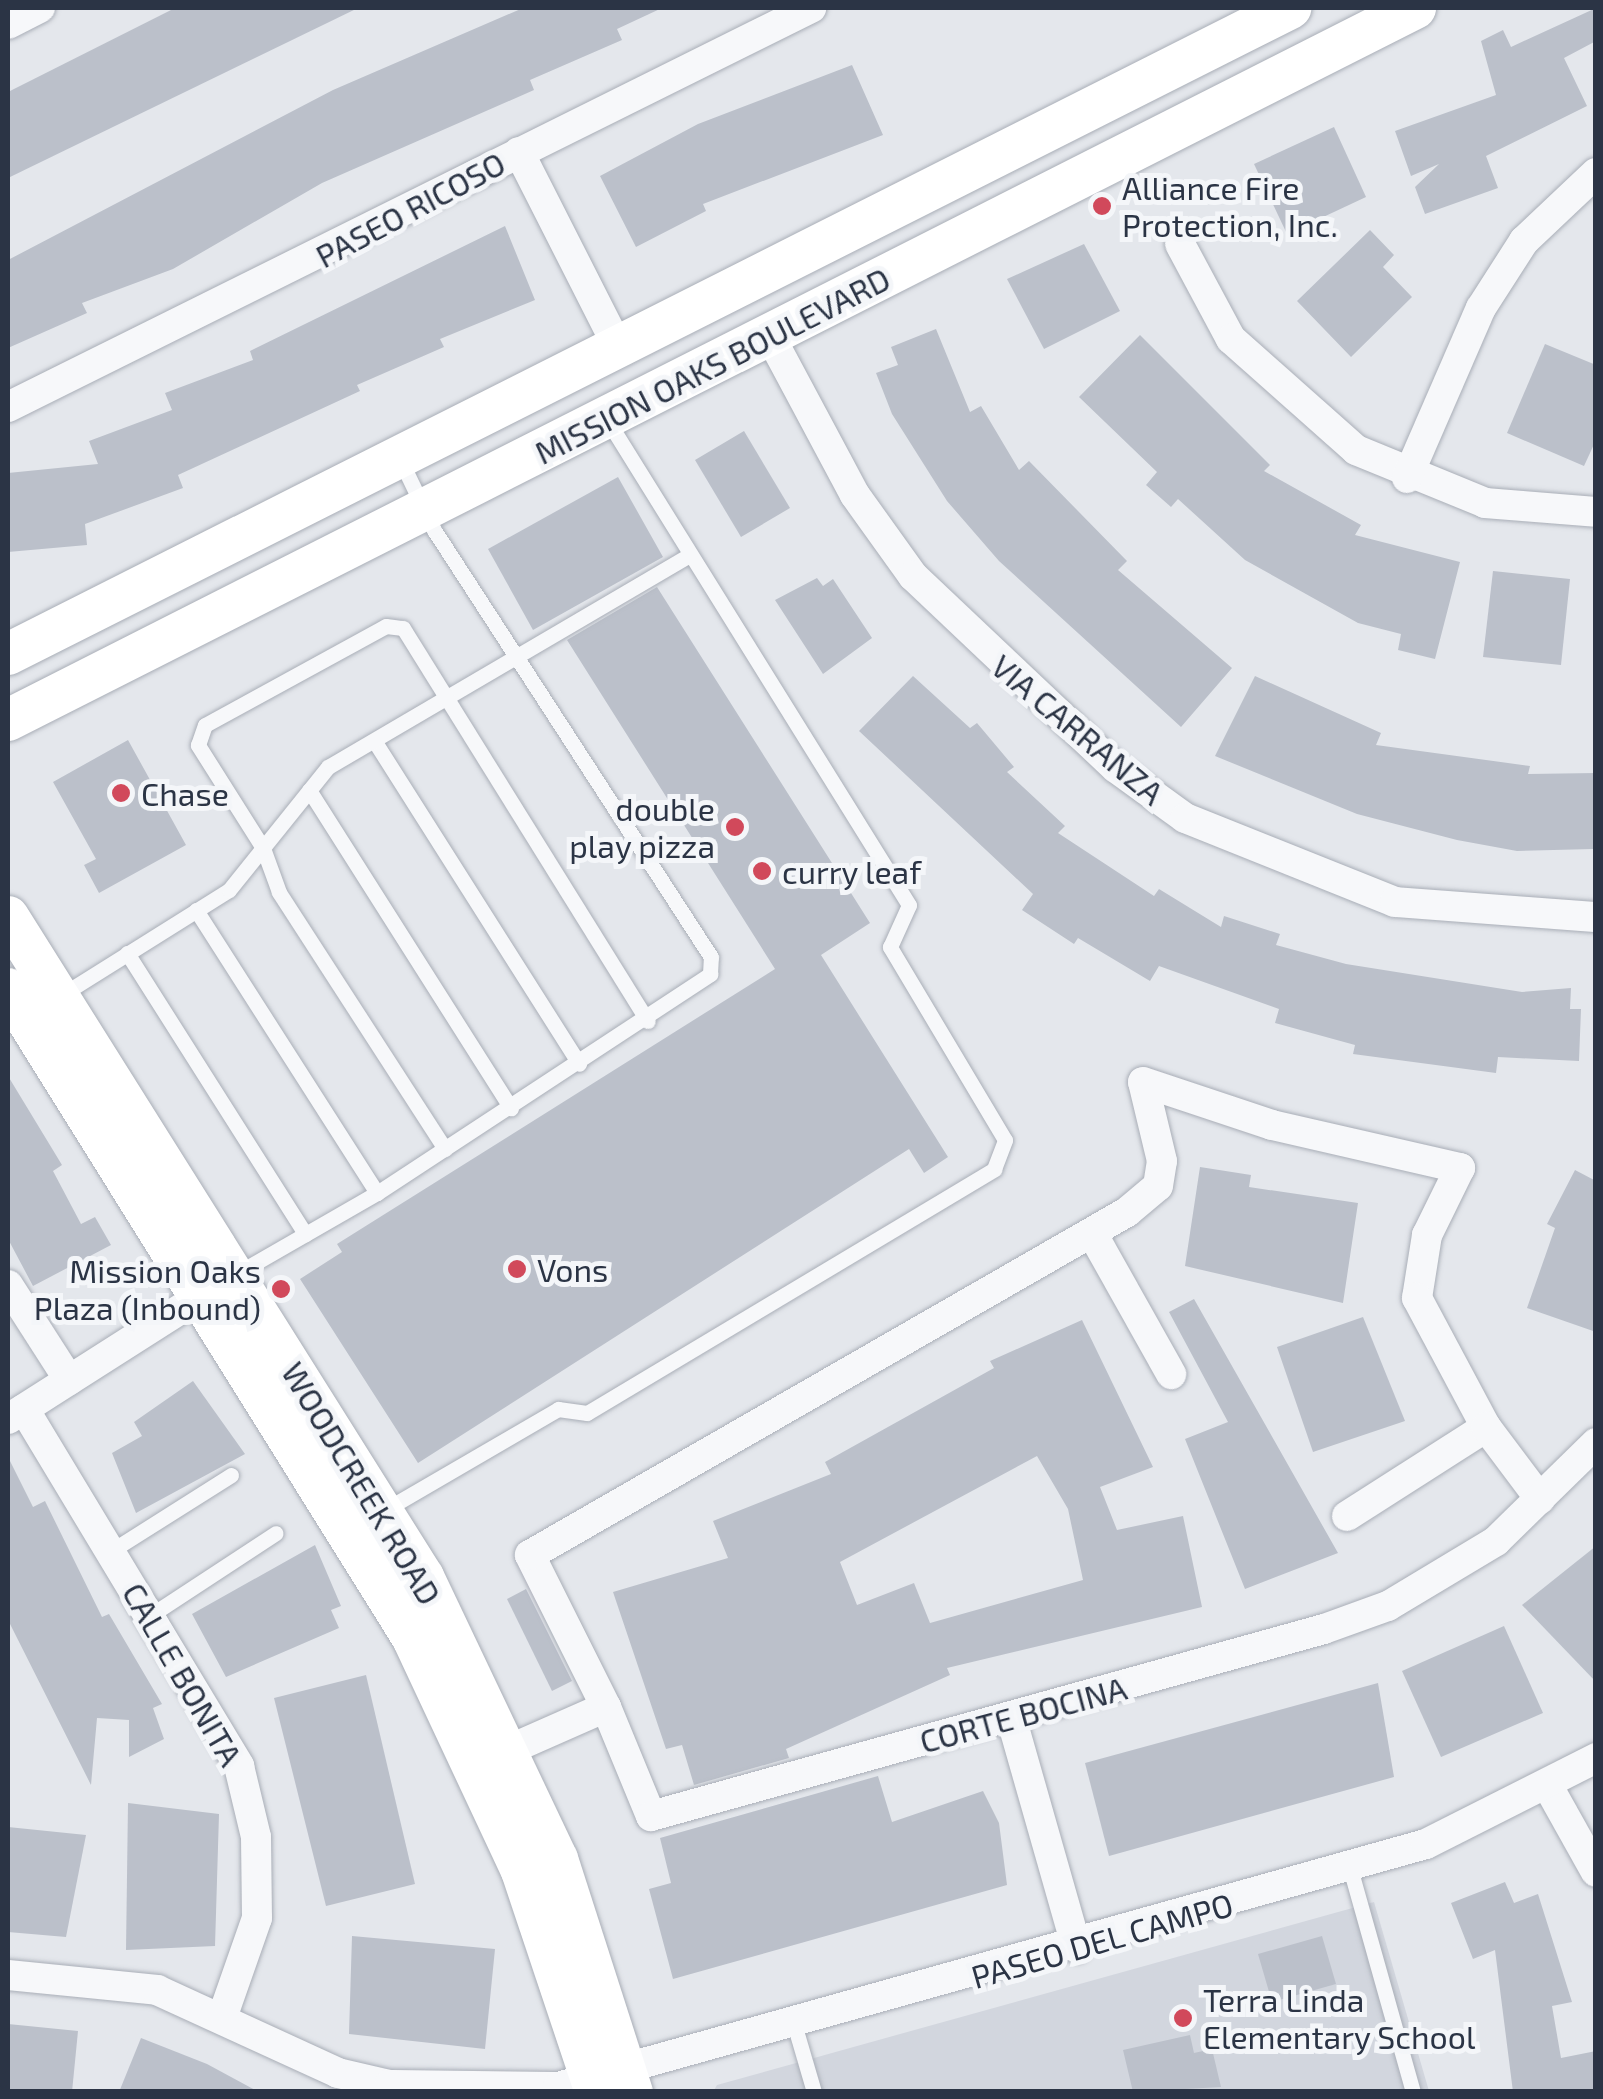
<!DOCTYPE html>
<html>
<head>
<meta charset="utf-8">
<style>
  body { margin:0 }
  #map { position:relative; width:1603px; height:2099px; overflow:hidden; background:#e4e7ec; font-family:"Exo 2",sans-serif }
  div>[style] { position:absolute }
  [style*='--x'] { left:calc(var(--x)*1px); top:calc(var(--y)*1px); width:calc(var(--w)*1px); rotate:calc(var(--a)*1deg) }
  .built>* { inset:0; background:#d2d6de }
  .building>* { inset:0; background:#bbc0ca }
  .roads { filter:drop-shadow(0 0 2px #a9aeb7) drop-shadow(0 0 2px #a9aeb7) }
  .lane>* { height:15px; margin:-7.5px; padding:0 7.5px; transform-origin:7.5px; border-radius:7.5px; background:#f7f8fa }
  .street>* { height:30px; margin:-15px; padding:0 15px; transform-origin:15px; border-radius:15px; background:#f7f8fa }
  .secondary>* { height:42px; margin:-21px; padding:0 21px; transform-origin:21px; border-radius:21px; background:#fff }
  .dots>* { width:28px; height:28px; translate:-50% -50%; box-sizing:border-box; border:5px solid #f4f6f9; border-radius:50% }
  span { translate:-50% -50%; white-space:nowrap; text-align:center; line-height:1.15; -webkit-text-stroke:10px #f4f6f9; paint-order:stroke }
  .poi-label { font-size:32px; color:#2b3445 }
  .left { translate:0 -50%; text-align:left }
  .right { translate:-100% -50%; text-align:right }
  .street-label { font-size:32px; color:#2b3445 }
  .frame { position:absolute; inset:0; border:10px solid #2b3445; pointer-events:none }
</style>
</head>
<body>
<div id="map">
  <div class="built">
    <div style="clip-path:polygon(1374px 1902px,1429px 2091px,713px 2092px,717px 2085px)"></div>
  </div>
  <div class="building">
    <div style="clip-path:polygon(175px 8px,358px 8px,8px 178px,8px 92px)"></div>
    <div style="clip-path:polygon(523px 8px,662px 8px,617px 29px,622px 40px,530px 80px,534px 90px,322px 183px,173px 269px,82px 303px,87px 313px,8px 348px,8px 260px,333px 90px)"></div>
    <div style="clip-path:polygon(1596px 8px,1596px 41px,1564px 58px,1587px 106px,1486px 156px,1498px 188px,1425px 214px,1415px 187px,1439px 164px,1411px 176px,1395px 131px,1496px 95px,1481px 41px,1503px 30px,1511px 47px)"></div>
    <div style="clip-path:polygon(852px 65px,883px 135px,703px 204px,706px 211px,636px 247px,600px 176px,698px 124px)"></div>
    <div style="clip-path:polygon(1334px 127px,1366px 197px,1287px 234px,1254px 164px)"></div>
    <div style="clip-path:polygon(505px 226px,535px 300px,440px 339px,444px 347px,357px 385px,360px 391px,178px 475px,183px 488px,85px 524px,87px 545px,8px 552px,8px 473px,98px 464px,89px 441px,172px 410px,165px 393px,253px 360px,250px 351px)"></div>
    <div style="clip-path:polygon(1370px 230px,1394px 255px,1383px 267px,1412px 297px,1351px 357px,1297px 301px)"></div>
    <div style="clip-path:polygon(1084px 244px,1120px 311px,1044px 349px,1007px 279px)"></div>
    <div style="clip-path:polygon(936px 329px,970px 412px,981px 406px,1019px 470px,1029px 461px,1127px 561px,1118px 570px,1232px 668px,1181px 727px,999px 561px,947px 501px,892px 414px,876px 373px,898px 365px,891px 347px)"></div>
    <div style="clip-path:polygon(1140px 335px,1270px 465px,1264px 471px,1361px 525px,1355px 535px,1460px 562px,1435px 659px,1398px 650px,1401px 634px,1358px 623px,1245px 560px,1178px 499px,1171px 507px,1146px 485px,1157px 472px,1079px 397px)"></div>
    <div style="clip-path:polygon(1545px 344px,1596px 365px,1596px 440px,1584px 466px,1507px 433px)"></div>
    <div style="clip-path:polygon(744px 431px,790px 508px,741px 537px,695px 460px)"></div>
    <div style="clip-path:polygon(618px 477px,663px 557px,533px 630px,488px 549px)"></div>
    <div style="clip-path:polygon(1493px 571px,1570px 579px,1561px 665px,1483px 657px)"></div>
    <div style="clip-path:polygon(817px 578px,823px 586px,833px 579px,872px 638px,823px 674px,775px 600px)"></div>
    <div style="clip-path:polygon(657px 587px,870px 923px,821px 955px,948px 1157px,924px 1173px,909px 1149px,418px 1463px,300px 1279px,342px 1252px,337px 1244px,775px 969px,567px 640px)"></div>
    <div style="clip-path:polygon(913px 676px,970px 728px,977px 723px,1014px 767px,1007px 772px,1065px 826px,1058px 833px,1154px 896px,1159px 889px,1221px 927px,1224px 916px,1280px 934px,1276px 945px,1346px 964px,1522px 992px,1571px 988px,1570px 1009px,1581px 1009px,1579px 1061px,1498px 1057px,1496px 1073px,1353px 1054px,1355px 1045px,1275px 1023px,1279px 1009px,1159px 966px,1150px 981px,1078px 938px,1074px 944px,1022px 910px,1033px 894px,859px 731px)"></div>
    <div style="clip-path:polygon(1255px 676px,1381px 733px,1376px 745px,1530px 766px,1528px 774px,1596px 773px,1593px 849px,1517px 851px,1457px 840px,1357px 814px,1215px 756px)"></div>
    <div style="clip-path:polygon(128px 740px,186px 845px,99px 893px,84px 865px,96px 859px,53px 782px)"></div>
    <div style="clip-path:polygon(8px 1076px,62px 1165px,53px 1171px,81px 1224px,95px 1217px,111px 1245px,33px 1286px,8px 1239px)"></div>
    <div style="clip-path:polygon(1200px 1167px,1251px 1175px,1249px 1187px,1358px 1203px,1343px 1303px,1185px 1266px)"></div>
    <div style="clip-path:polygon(1575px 1170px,1596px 1181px,1596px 1332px,1527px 1308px,1555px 1228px,1547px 1224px)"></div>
    <div style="clip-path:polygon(1194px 1299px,1338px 1553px,1245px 1589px,1185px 1439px,1228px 1422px,1169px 1312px)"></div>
    <div style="clip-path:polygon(1363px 1317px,1405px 1421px,1313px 1452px,1277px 1347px)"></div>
    <div style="clip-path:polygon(evenodd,1082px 1320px,1153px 1467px,1100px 1487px,1117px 1530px,1183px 1516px,1202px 1607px,947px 1668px,950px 1675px,786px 1749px,789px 1758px,694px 1785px,682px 1745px,666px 1749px,613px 1592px,728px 1558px,713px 1521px,831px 1474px,825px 1462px,994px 1368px,990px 1361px,1082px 1320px,1037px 1456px,1068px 1509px,1083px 1580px,930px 1623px,914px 1583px,857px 1605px,840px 1562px,1037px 1456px)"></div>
    <div style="clip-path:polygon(193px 1381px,245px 1454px,136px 1513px,112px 1453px,142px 1436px,134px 1422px)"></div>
    <div style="clip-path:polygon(8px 1457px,33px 1507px,45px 1501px,102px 1617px,109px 1614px,162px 1704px,153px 1708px,164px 1739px,129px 1757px,129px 1720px,97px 1718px,91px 1785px,8px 1620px)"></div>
    <div style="clip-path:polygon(315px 1545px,341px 1606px,331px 1610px,339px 1628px,226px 1677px,192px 1614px)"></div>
    <div style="clip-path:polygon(1596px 1546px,1596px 1682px,1522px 1605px)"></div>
    <div style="clip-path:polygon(526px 1589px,572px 1681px,552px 1691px,507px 1599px)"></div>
    <div style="clip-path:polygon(1504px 1626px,1543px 1713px,1441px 1757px,1402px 1671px)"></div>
    <div style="clip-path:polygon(366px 1675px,415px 1884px,326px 1906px,274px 1698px)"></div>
    <div style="clip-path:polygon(1378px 1683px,1394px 1777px,1109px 1856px,1085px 1763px)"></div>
    <div style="clip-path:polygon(878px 1776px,892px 1822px,983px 1791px,999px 1823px,1007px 1885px,673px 1979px,649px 1889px,671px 1883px,660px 1838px)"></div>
    <div style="clip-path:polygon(128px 1803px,219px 1814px,215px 1946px,126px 1950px)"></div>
    <div style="clip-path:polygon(8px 1827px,86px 1835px,66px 1937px,8px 1932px)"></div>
    <div style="clip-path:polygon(1505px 1882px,1514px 1903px,1538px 1894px,1572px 2002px,1552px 2006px,1561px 2058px,1596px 2051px,1596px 2092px,1513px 2092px,1495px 1950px,1473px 1959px,1451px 1903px)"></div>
    <div style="clip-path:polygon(352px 1936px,495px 1949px,485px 2049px,349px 2034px)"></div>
    <div style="clip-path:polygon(1322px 1936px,1336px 1984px,1272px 2002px,1258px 1954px)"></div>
    <div style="clip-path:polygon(8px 2024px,78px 2031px,72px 2092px,8px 2092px)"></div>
    <div style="clip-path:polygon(1190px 2035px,1194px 2053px,1212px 2049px,1221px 2087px,1133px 2092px,1123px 2050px)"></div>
    <div style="clip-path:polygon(141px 2038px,207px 2064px,259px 2092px,119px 2092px)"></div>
  </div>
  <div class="roads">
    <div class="lane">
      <div style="--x:375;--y:742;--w:381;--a:57.6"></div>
      <div style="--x:309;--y:790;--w:377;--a:57.6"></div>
      <div style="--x:196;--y:910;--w:336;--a:57.4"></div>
      <div style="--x:127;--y:953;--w:333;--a:57.6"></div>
      <div style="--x:60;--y:996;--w:199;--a:-32.1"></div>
      <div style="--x:229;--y:890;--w:158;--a:-51.2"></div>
      <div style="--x:328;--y:767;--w:419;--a:-30.4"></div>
      <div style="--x:445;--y:1149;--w:306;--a:-122.9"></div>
      <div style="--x:279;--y:892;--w:47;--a:-110"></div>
      <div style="--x:263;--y:848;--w:122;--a:-122.3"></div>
      <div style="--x:198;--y:745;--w:21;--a:-71"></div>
      <div style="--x:205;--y:725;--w:206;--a:-28.7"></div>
      <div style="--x:386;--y:626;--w:17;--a:7"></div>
      <div style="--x:403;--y:628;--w:463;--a:58.1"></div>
      <div style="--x:236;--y:1274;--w:163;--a:-29.9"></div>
      <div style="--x:377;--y:1193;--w:399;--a:-33.3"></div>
      <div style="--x:710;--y:974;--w:17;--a:-87"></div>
      <div style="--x:711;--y:957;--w:509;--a:-122.97"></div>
      <div style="--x:434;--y:530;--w:79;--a:-115.6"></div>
      <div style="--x:383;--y:1511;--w:203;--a:-30.2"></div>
      <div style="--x:558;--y:1409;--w:29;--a:8"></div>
      <div style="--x:587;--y:1413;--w:475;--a:-30.9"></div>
      <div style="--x:994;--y:1169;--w:31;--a:-69"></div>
      <div style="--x:1005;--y:1140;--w:225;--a:-120.8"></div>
      <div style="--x:890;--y:947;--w:46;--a:-65.7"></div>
      <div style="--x:909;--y:905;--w:574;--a:-121.89"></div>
      <div style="--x:111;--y:1551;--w:142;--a:-32.3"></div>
      <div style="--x:151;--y:1615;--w:149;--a:-33.3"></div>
      <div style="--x:1350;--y:1868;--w:233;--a:74.3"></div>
      <div style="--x:795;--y:2027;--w:68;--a:73.7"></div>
    </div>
    <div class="street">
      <div style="--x:8;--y:24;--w:36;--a:-27"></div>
      <div style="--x:519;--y:152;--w:216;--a:63.1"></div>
      <div style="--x:1180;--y:244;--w:108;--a:61.8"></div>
      <div style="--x:1231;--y:339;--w:167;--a:41.6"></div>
      <div style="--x:1356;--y:450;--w:139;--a:22.3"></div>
      <div style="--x:1485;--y:503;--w:111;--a:4.6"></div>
      <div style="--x:770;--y:336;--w:180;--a:61.9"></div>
      <div style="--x:855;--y:495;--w:100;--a:54.4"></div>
      <div style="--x:913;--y:576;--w:279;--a:43.4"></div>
      <div style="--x:1116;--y:768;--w:85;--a:35.9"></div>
      <div style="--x:1185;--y:818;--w:226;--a:21.8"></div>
      <div style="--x:1395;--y:902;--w:202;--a:4.3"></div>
      <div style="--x:8;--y:407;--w:897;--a:-26.42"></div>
      <div style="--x:1407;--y:478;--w:185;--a:-66.5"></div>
      <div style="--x:1481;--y:308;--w:80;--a:-57.3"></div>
      <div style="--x:1524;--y:241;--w:99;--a:-43.4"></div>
      <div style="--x:1092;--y:1233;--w:162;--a:60.7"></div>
      <div style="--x:8;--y:1285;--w:113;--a:57.3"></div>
      <div style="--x:24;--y:1409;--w:417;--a:58.9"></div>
      <div style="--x:239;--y:1766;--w:73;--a:76.5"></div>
      <div style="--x:256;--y:1837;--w:81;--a:89.3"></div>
      <div style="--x:257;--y:1918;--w:106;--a:109.3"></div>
      <div style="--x:8;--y:1419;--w:244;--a:-32.5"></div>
      <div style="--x:1347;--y:1516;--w:165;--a:-32.6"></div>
      <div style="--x:606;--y:1707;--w:170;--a:-116.6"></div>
      <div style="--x:530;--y:1555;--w:689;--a:-29.88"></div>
      <div style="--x:1127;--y:1212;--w:40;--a:-40"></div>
      <div style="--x:1158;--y:1186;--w:25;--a:-81"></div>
      <div style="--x:1162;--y:1161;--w:81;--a:-103.5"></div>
      <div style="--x:1143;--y:1082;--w:136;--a:18.4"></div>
      <div style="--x:1272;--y:1125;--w:193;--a:12.9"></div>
      <div style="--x:1460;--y:1168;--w:75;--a:116.2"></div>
      <div style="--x:1427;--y:1235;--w:64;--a:99"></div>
      <div style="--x:1417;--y:1298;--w:146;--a:61.9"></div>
      <div style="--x:1486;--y:1427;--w:90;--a:53.1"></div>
      <div style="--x:1011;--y:1717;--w:240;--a:74.1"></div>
      <div style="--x:488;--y:1759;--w:129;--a:-23.8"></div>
      <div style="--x:606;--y:1707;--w:118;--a:67.6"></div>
      <div style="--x:651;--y:1816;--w:698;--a:-15.53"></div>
      <div style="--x:1324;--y:1629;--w:68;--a:-19.8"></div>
      <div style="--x:1388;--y:1606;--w:126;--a:-31"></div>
      <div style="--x:1496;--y:1541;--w:140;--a:-44.4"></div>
      <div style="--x:1549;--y:1788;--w:96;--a:60.8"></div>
      <div style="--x:8;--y:1975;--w:150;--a:5.7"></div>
      <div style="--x:157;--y:1990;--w:199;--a:24.6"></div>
      <div style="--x:338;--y:2073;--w:52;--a:13.2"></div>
      <div style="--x:389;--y:2085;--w:169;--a:0.7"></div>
      <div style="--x:558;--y:2087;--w:901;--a:-15.64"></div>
      <div style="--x:1426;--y:1844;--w:191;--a:-26.8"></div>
    </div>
    <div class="secondary">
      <div style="--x:8;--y:654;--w:1436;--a:-26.74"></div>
      <div style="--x:8;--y:720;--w:1577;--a:-26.84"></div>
      <div style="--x:8;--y:917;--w:780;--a:57.84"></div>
      <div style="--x:423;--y:1577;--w:312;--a:64.6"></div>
      <div style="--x:557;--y:1859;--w:245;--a:72.2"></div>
      <div style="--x:8;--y:989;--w:765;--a:58.03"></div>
      <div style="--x:413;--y:1638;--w:257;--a:64.9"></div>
      <div style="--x:522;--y:1871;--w:233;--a:71.5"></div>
    </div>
  </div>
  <div class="dots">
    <div style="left:1102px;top:206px;background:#d1495b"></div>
    <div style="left:121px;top:793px;background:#d1495b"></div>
    <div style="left:735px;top:827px;background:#d1495b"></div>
    <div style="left:762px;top:871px;background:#d1495b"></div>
    <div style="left:517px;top:1269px;background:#d1495b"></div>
    <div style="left:281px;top:1289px;background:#d1495b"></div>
    <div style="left:1183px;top:2018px;background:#d1495b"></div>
  </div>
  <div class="poi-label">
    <span class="left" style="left:1122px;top:206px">Alliance Fire<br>Protection, Inc.</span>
    <span class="left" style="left:141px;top:793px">Chase</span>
    <span class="right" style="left:715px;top:827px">double<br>play pizza</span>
    <span class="left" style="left:782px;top:871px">curry leaf</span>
    <span class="left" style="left:537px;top:1269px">Vons</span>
    <span class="right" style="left:261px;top:1289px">Mission Oaks<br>Plaza (Inbound)</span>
    <span class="left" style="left:1203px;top:2018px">Terra Linda<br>Elementary School</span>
  </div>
  <div class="street-label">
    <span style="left:410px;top:209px;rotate:-28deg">PASEO RICOSO</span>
    <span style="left:712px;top:365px;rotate:-27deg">MISSION OAKS BOULEVARD</span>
    <span style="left:1078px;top:729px;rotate:40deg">VIA CARRANZA</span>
    <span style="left:362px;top:1483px;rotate:59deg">WOODCREEK ROAD</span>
    <span style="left:183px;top:1674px;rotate:60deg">CALLE BONITA</span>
    <span style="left:1023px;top:1714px;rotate:-15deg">CORTE BOCINA</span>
    <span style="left:1102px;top:1940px;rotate:-16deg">PASEO DEL CAMPO</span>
  </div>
  <div class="frame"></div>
</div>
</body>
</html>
